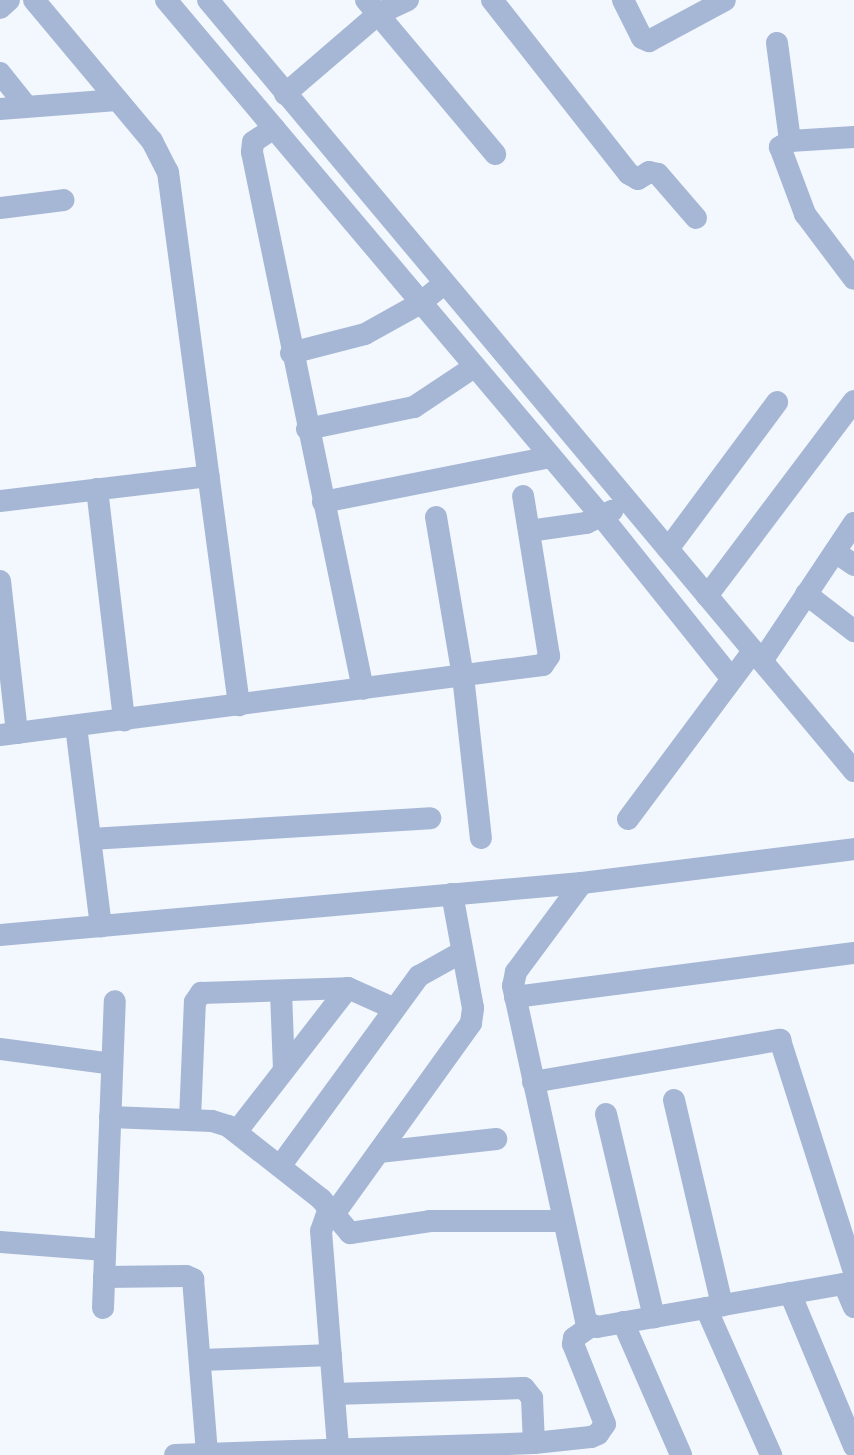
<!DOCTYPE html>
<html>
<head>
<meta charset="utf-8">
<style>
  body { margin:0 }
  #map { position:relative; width:854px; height:1455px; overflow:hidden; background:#f3f7fe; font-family:"Alegreya Sans",sans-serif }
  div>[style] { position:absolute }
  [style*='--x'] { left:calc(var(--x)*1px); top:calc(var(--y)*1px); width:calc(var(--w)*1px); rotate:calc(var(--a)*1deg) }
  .minor>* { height:22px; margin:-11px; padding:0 11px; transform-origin:11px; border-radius:11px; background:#a5b7d5 }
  span { translate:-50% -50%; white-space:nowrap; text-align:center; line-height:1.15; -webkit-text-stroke:8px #fff; paint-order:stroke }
</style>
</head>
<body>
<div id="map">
  <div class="minor">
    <div style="--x:34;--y:0;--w:184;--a:50.1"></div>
    <div style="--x:152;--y:141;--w:35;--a:63"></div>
    <div style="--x:168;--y:172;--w:538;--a:82.41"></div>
    <div style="--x:166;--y:0;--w:678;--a:49.85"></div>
    <div style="--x:603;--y:518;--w:206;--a:51.3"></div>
    <div style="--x:208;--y:0;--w:1006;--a:50.04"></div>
    <div style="--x:366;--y:0;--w:201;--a:50"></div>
    <div style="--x:492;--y:0;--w:221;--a:51.8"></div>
    <div style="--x:629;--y:174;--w:10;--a:29"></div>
    <div style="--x:638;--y:179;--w:13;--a:-32"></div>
    <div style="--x:649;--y:172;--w:9;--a:13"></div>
    <div style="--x:658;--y:174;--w:58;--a:49.2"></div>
    <div style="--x:623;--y:0;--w:42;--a:63.4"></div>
    <div style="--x:642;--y:38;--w:8;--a:23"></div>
    <div style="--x:649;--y:41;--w:86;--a:-28.3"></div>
    <div style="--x:0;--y:8;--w:12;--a:-42"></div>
    <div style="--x:777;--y:43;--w:99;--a:82.4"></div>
    <div style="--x:0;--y:73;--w:43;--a:51.5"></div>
    <div style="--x:285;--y:94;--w:123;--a:-40.7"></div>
    <div style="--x:378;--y:14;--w:33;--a:-25"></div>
    <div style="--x:0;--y:109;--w:117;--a:-4.4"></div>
    <div style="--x:274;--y:128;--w:25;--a:146"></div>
    <div style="--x:253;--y:142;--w:10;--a:96"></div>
    <div style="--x:252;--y:152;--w:548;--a:78.32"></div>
    <div style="--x:854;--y:137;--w:64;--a:176.4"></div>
    <div style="--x:790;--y:141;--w:12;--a:149"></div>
    <div style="--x:780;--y:147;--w:72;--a:69.5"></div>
    <div style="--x:805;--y:214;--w:81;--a:53"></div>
    <div style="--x:0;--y:208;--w:64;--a:-7.1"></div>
    <div style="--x:291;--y:353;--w:76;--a:-14.4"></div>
    <div style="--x:365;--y:334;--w:62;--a:-29.1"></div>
    <div style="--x:419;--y:304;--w:32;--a:-39"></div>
    <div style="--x:307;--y:429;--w:109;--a:-11.6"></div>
    <div style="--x:414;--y:407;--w:72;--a:-33.7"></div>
    <div style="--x:97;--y:489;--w:233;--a:83.3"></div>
    <div style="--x:0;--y:501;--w:210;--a:-6.8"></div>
    <div style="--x:323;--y:502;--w:232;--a:-11.2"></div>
    <div style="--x:436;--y:517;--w:161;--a:80.4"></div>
    <div style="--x:463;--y:676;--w:163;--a:83.7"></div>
    <div style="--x:529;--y:531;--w:58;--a:-8"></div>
    <div style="--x:586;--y:523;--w:29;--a:-25"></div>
    <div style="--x:668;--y:549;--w:183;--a:-53.4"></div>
    <div style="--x:835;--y:552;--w:23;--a:34"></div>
    <div style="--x:0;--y:581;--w:153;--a:83.6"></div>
    <div style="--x:806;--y:594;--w:61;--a:37.6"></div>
    <div style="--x:707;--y:596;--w:244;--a:-53"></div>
    <div style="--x:762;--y:661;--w:166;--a:-56.3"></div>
    <div style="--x:76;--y:726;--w:202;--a:82.9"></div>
    <div style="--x:0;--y:735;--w:547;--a:-7.35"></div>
    <div style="--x:543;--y:665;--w:11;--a:-56"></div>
    <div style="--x:549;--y:656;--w:162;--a:-99.2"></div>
    <div style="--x:628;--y:819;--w:209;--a:-53.3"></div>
    <div style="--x:91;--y:839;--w:340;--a:-3.5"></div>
    <div style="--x:582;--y:883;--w:111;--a:126.6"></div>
    <div style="--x:516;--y:972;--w:14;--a:102"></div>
    <div style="--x:513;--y:986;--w:344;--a:77.7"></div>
    <div style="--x:586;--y:1322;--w:12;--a:24"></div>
    <div style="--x:597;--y:1327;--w:261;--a:-9.9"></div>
    <div style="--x:0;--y:935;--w:584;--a:-5.11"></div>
    <div style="--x:582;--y:883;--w:274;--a:-7.1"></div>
    <div style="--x:281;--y:992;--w:78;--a:87.8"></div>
    <div style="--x:515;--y:997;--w:342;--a:-7.4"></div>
    <div style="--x:0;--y:1049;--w:113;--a:7.6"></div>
    <div style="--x:533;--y:1082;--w:251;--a:-9.7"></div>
    <div style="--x:780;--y:1040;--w:244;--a:72.3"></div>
    <div style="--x:674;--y:1100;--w:211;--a:76.8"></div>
    <div style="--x:606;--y:1114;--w:209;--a:76.7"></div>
    <div style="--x:110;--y:1117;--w:102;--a:2.2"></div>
    <div style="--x:212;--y:1121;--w:17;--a:17"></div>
    <div style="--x:228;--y:1126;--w:118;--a:38.1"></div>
    <div style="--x:321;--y:1199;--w:45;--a:49.5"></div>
    <div style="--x:350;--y:1233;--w:81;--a:-8.5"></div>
    <div style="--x:430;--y:1221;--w:133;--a:0"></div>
    <div style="--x:190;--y:1119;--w:117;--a:-87.6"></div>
    <div style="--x:195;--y:1002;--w:11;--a:-56"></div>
    <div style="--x:201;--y:993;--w:147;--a:-1.9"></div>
    <div style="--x:348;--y:988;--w:51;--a:24.1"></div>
    <div style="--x:237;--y:1131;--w:181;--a:-52.2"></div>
    <div style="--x:379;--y:1152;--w:118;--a:-6.3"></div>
    <div style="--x:281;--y:1165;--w:234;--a:-53.9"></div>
    <div style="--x:419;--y:976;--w:49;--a:-29.2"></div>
    <div style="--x:329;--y:1208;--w:24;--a:109"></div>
    <div style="--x:321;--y:1231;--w:218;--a:85.5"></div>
    <div style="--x:334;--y:1214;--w:235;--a:-54.3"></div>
    <div style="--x:471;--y:1023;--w:15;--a:-82"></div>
    <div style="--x:473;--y:1008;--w:116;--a:-100.4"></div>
    <div style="--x:0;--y:1242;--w:105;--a:4.4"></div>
    <div style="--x:104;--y:1277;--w:82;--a:-0.7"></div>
    <div style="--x:186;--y:1276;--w:8;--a:23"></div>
    <div style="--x:193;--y:1279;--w:176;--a:85.4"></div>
    <div style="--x:844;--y:1284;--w:25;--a:67"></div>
    <div style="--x:790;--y:1293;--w:166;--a:67.3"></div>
    <div style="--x:103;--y:1308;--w:307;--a:-87.8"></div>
    <div style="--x:706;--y:1308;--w:161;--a:66.1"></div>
    <div style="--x:623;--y:1322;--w:145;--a:66.4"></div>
    <div style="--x:201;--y:1360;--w:130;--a:-2.2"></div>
    <div style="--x:334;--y:1394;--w:190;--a:-1.8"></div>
    <div style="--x:524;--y:1388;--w:13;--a:51"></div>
    <div style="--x:532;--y:1398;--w:45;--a:87.5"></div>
    <div style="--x:175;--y:1455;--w:359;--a:-1.9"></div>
    <div style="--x:534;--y:1443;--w:57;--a:-6"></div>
    <div style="--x:591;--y:1437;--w:8;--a:-23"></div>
    <div style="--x:598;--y:1434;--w:12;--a:-55"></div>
    <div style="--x:605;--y:1424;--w:86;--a:-111.8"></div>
    <div style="--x:573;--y:1344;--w:6;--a:-81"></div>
    <div style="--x:574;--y:1338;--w:21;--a:-35"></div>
  </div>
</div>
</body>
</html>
